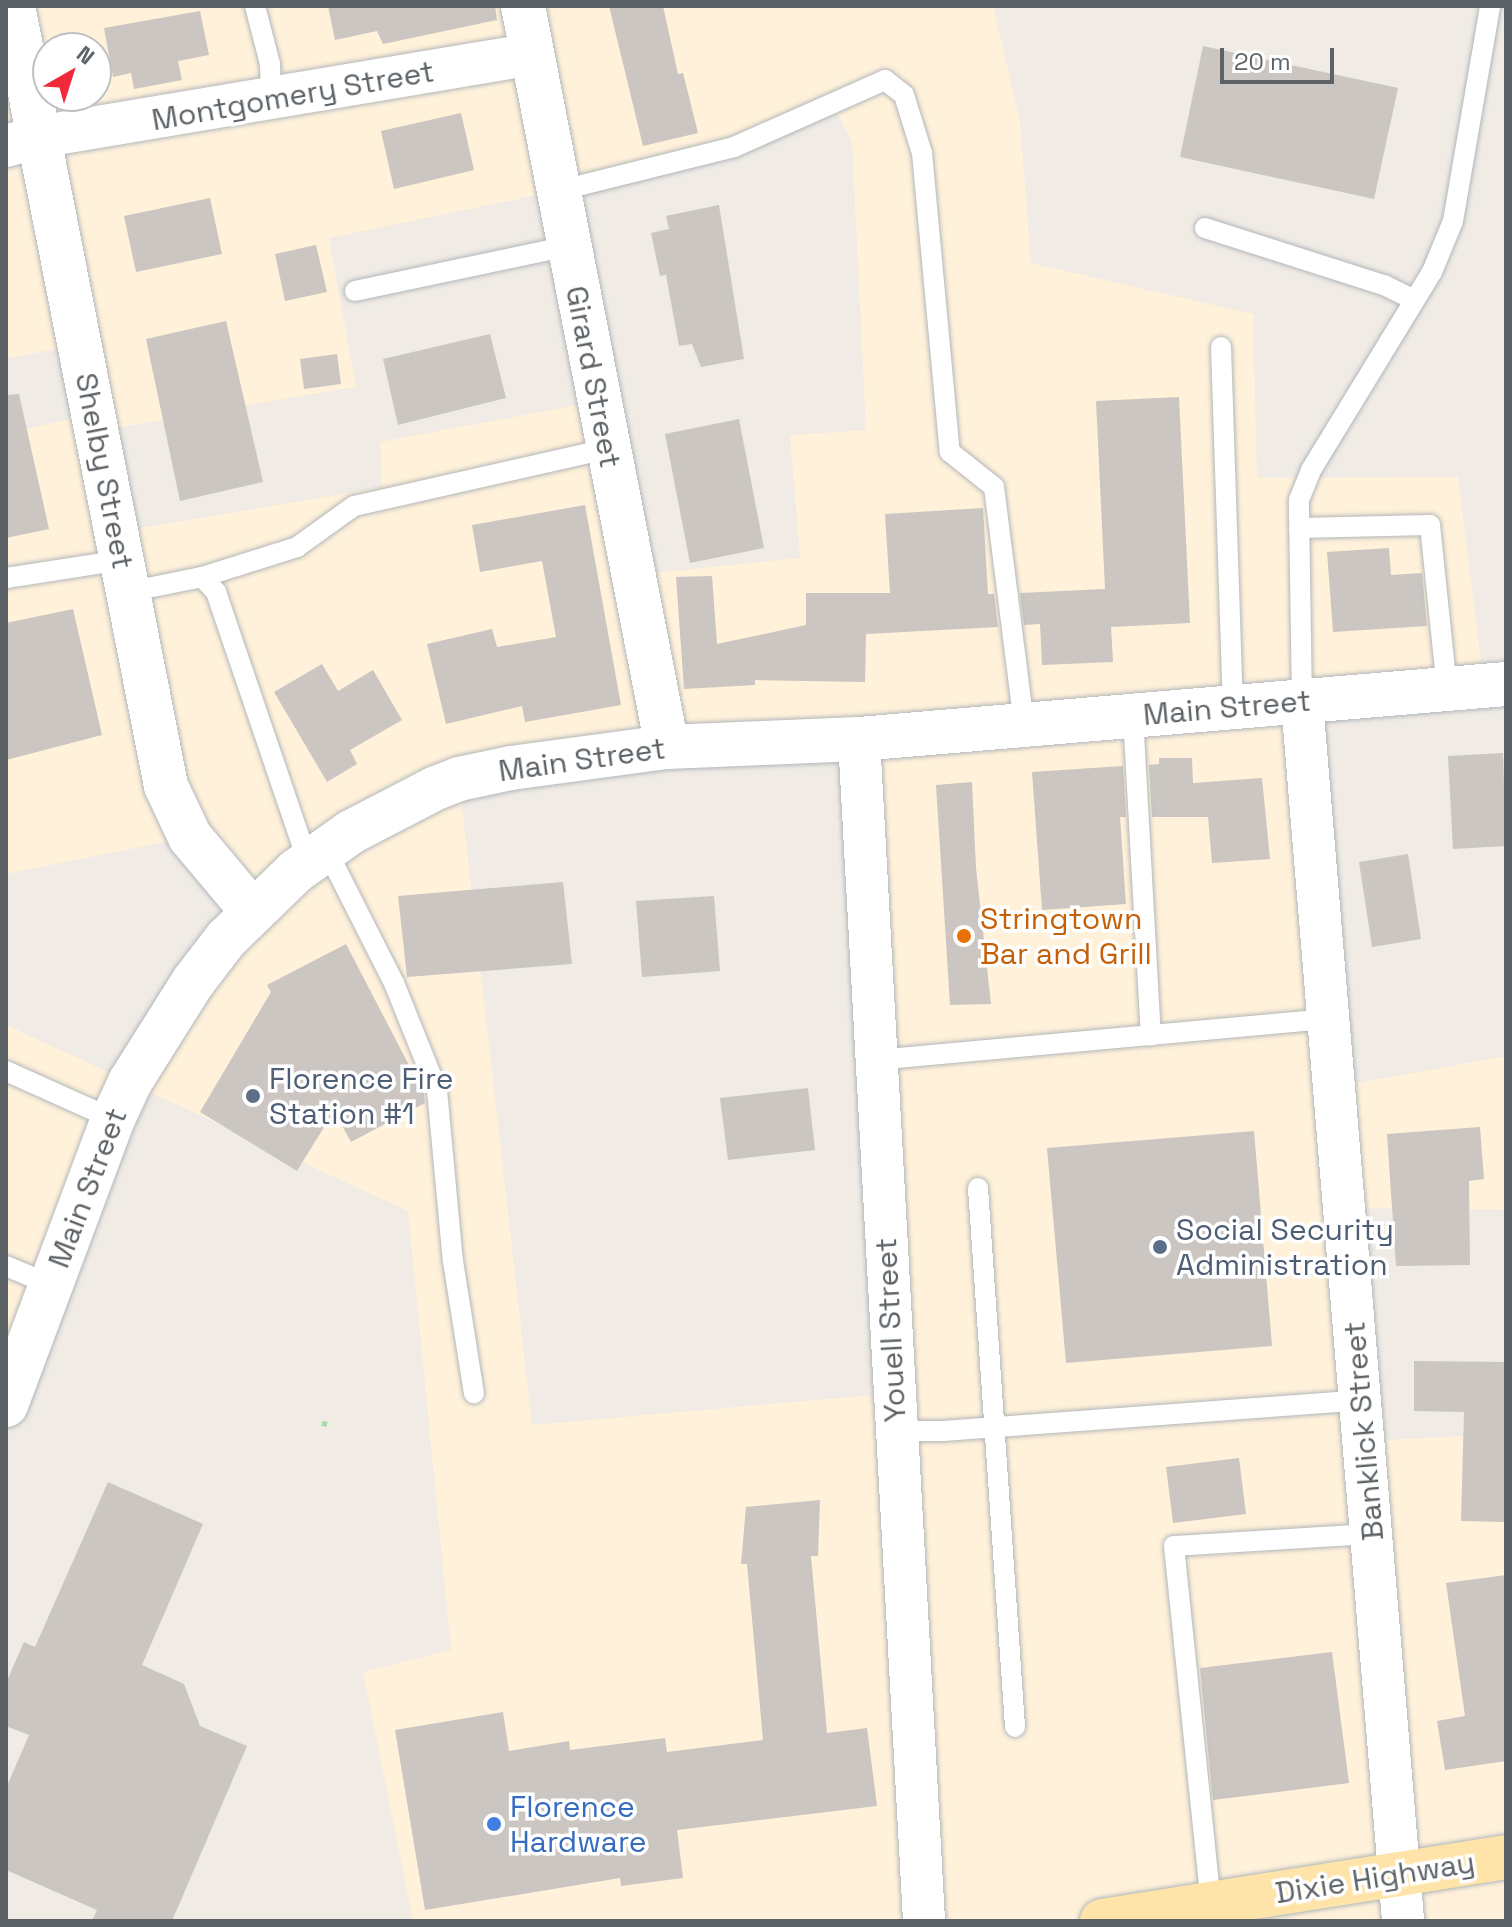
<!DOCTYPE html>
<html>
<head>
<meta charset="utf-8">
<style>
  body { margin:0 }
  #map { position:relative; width:1512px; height:1927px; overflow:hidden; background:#f0ebe5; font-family:"Space Grotesk",sans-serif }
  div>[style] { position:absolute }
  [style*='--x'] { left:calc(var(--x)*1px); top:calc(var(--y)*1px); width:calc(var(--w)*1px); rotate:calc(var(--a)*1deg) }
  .commercial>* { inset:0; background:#fff1da }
  .building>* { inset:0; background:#cbc6c1 }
  .path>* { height:5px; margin-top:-2.5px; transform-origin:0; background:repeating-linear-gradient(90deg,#a3dba8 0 8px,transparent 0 12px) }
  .roads { filter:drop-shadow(0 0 2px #b2b7ba) drop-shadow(0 0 2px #b2b7ba) }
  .lane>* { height:20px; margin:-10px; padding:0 10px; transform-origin:10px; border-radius:10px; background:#fff }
  .street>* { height:42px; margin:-21px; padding:0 21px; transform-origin:21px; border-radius:21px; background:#fff }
  .secondary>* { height:44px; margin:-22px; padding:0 22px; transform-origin:22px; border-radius:22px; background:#fff }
  .primary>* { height:44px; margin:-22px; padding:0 22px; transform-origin:22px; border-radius:22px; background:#ffe4aa }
  .dots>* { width:22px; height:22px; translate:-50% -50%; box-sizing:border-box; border:4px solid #fff; border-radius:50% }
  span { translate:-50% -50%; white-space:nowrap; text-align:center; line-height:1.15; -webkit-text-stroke:7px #fff; paint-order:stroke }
  .street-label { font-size:30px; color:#5c6266 }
  .food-label { font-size:30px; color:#c56008 }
  .left { translate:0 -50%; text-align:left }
  .service-label { font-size:30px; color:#4e5e75 }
  .shop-label { font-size:30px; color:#366cbe }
  .frame { position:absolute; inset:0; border:8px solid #5c6266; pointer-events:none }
  .north { position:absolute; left:32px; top:32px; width:80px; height:80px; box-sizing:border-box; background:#fff; border:2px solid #bec0c2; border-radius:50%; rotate:39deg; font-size:22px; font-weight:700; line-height:32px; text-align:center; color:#5c6266 }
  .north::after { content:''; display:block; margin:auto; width:28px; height:36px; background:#f02a3b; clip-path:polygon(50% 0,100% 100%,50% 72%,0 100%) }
  .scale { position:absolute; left:1220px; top:48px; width:114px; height:36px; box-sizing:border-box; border:4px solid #5c6266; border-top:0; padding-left:10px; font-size:24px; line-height:28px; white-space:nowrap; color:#5c6266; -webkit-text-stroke:6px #fff; paint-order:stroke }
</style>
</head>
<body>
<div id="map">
  <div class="commercial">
    <div style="clip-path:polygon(evenodd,6px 6px,993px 6px,1020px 120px,1031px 263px,1253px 314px,1257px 478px,1458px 477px,1484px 686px,1303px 702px,1335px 1087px,1506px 1056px,1506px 1210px,1346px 1208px,1365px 1441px,1506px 1434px,1506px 1921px,413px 1921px,363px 1672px,451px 1650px,408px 1211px,130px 1083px,6px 1405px,6px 1025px,130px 1082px,252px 911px,190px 837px,6px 874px,6px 433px,93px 414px,79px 344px,6px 359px,6px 6px,48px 48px,96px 48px,96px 96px,48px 96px,48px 48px,6px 6px,833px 103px,852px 143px,866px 430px,790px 435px,800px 558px,632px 575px,598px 401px,380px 442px,382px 487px,117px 532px,97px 431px,356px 387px,329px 238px,558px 191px,734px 147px,833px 103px,6px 6px,858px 739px,894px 1393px,532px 1425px,459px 779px,858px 739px)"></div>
  </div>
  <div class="building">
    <div style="clip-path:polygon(328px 6px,495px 6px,497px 20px,383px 44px,377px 31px,335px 40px)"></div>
    <div style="clip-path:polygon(609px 6px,663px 6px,678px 74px,683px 73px,698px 133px,643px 146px)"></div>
    <div style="clip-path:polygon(200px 11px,209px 55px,178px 61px,182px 80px,134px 89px,131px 73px,113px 77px,104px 28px)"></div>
    <div style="clip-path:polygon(1203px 46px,1398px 88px,1374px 199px,1180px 157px)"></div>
    <div style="clip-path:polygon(461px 113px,474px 170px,394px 189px,381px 131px)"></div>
    <div style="clip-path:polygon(210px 198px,222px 254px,136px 272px,124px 216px)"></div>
    <div style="clip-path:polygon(719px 205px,744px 359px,701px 367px,692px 344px,679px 346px,666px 275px,660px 276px,651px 233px,669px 229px,666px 216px)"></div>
    <div style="clip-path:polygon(316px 245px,327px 292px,285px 301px,275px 254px)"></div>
    <div style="clip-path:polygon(226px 321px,263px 482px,180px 501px,146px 339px)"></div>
    <div style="clip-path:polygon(490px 334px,506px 398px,398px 425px,383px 359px)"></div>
    <div style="clip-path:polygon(337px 354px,341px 384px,304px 389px,300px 359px)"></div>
    <div style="clip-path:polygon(19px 394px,49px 529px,6px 538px,6px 395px)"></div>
    <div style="clip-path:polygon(1179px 397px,1190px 623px,1111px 627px,1113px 662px,1042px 665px,1040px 624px,1024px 625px,1020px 593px,1105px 589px,1096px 401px)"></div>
    <div style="clip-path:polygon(739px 419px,764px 548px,690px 563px,665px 434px)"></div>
    <div style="clip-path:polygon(585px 505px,621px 705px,525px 722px,522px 706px,446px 724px,427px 644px,492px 629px,497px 647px,556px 637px,542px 561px,480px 572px,472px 525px)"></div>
    <div style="clip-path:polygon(983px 508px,988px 594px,994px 594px,998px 627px,866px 634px,865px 682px,755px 680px,755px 685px,684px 689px,676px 577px,712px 576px,717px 644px,806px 625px,806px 593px,890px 593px,885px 514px)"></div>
    <div style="clip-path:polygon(1389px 548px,1391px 575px,1422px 573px,1427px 626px,1333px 632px,1327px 552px)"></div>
    <div style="clip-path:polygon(73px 609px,102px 735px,6px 760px,6px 623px)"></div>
    <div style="clip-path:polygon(322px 664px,338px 691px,373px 670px,402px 720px,350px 750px,357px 764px,327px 782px,274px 692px)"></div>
    <div style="clip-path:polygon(1503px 753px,1506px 846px,1453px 849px,1448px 756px)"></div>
    <div style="clip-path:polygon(1159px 758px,1192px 758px,1193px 783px,1262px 778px,1270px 859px,1212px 863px,1208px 817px,1152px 817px,1149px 765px,1159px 764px)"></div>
    <div style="clip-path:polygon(1123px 766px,1126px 817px,1120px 817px,1126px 904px,1042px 910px,1032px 772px)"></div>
    <div style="clip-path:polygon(972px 782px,976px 868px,991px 1004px,950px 1005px,936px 785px)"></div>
    <div style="clip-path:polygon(1408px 854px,1421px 939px,1372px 947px,1359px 862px)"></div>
    <div style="clip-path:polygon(563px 882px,572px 964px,407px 977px,398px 896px)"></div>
    <div style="clip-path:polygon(714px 896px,720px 971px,642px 977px,636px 901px)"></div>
    <div style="clip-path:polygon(346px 944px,424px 1094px,425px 1103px,351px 1142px,334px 1111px,297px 1171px,200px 1112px,271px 992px,267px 985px)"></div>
    <div style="clip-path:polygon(808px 1088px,815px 1150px,728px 1160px,720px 1098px)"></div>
    <div style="clip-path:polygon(1480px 1127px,1484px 1179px,1469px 1181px,1470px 1265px,1396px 1266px,1387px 1134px)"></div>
    <div style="clip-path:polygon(1254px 1131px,1272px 1346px,1066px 1363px,1047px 1148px)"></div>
    <div style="clip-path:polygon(1414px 1361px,1506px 1362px,1506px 1522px,1461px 1521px,1464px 1412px,1414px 1411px)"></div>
    <div style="clip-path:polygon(1239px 1458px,1246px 1514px,1173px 1523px,1166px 1467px)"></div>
    <div style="clip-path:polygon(108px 1482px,203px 1524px,142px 1665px,184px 1684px,200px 1726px,247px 1746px,172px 1921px,92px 1921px,97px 1910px,6px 1870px,6px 1788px,29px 1735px,6px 1726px,6px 1683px,24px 1642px,35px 1647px)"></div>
    <div style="clip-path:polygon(820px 1500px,818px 1556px,811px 1556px,827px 1733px,867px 1728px,877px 1806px,677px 1830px,683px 1878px,621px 1886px,620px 1878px,425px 1910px,395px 1730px,503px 1712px,509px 1751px,569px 1741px,570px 1750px,665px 1738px,667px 1752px,763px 1740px,747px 1564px,741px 1564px,746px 1507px)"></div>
    <div style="clip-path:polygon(1506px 1575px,1506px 1761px,1445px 1770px,1437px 1721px,1465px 1716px,1446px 1583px)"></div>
    <div style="clip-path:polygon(1332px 1652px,1349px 1783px,1213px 1800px,1200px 1668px)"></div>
  </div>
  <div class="path">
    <div style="--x:324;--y:1426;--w:5;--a:-79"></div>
  </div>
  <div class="roads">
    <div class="lane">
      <div style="--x:255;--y:6;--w:60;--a:75.5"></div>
      <div style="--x:270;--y:64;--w:35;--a:88"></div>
      <div style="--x:558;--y:191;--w:181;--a:-14"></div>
      <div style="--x:734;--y:147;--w:165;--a:-23.9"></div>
      <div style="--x:885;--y:80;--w:24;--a:38"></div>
      <div style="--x:904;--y:95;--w:61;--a:72.8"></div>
      <div style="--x:922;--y:153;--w:300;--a:84.7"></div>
      <div style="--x:950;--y:452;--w:56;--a:38.5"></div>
      <div style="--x:994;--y:487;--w:241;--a:82.8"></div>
      <div style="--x:1205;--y:228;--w:188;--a:17.7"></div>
      <div style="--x:1384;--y:285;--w:34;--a:26"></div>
      <div style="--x:355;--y:291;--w:219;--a:-11.9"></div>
      <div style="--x:1221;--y:347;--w:361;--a:88.1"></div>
      <div style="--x:1299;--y:528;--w:131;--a:-1.3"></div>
      <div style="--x:1430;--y:525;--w:166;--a:84.1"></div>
      <div style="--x:202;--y:577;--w:100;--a:-17.5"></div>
      <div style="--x:297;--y:547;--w:70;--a:-35.7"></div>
      <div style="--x:354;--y:506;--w:258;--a:-12.7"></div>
      <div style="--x:6;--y:578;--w:117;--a:-8.8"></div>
      <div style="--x:128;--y:592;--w:76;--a:-11.5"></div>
      <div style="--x:202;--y:577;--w:21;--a:47"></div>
      <div style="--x:216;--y:592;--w:285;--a:71.2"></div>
      <div style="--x:1302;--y:702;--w:202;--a:-90.9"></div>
      <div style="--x:1299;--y:500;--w:32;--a:-68"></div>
      <div style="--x:1311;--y:470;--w:232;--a:-58.6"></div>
      <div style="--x:1432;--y:272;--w:55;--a:-67.6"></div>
      <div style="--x:1453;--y:221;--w:218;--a:-80.2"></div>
      <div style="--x:1133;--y:716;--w:320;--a:86.8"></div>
      <div style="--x:326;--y:849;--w:150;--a:63.1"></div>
      <div style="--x:394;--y:983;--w:115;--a:68.1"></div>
      <div style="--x:437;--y:1090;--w:172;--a:84.7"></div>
      <div style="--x:453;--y:1261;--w:134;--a:81"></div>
      <div style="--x:876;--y:1060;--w:455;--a:-5.2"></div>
      <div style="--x:6;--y:1071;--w:117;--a:24.2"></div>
      <div style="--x:978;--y:1188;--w:540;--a:86.07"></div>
      <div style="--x:6;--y:1266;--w:49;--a:22.9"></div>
      <div style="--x:896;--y:1431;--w:47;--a:0"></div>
      <div style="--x:943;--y:1431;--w:419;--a:-4.2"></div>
      <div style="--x:1211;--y:1904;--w:360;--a:-95.9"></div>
      <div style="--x:1174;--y:1546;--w:198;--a:-3.5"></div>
    </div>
    <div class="street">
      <div style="--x:6;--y:146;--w:33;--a:-16"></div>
      <div style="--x:38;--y:137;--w:502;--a:-9.52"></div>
      <div style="--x:1302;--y:702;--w:1223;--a:85.26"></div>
      <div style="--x:859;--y:739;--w:1184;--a:86.85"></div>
    </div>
    <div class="secondary">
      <div style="--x:13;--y:6;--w:795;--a:78.9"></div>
      <div style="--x:166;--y:786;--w:56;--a:64.8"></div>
      <div style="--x:190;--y:837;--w:97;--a:50"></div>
      <div style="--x:523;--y:6;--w:755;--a:79"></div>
      <div style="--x:6;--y:1405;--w:305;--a:-69.5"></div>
      <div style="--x:113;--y:1119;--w:41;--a:-65.3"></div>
      <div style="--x:130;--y:1082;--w:118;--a:-57.8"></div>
      <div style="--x:193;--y:982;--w:54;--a:-52.5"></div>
      <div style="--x:226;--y:939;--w:98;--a:-44.2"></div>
      <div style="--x:296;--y:871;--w:67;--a:-35.3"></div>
      <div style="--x:351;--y:832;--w:96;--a:-27.4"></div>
      <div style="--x:436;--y:788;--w:25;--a:-21"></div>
      <div style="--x:459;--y:779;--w:53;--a:-11.9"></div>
      <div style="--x:511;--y:768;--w:157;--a:-7.7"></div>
      <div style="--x:667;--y:747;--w:192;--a:-2.4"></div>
      <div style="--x:859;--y:739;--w:649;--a:-4.86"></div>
    </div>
    <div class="primary">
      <div style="--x:1102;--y:1921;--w:409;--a:-9"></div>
    </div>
  </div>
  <div class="dots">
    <div style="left:964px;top:936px;background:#e8710a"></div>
    <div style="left:253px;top:1096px;background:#5c6f8a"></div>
    <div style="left:1160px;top:1247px;background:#5c6f8a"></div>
    <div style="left:494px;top:1824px;background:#3f7fe0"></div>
  </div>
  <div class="street-label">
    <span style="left:293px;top:96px;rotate:-10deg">Montgomery Street</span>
    <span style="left:593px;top:377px;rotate:79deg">Girard Street</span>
    <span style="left:104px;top:471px;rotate:79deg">Shelby Street</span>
    <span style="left:1227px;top:708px;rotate:-5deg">Main Street</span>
    <span style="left:582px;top:760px;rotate:-8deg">Main Street</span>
    <span style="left:88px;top:1188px;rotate:-69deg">Main Street</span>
    <span style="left:891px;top:1330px;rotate:-93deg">Youell Street</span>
    <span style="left:1364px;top:1431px;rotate:-95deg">Banklick Street</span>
    <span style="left:1375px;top:1878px;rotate:-9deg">Dixie Highway</span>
  </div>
  <div class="food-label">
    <span class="left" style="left:980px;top:936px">Stringtown<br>Bar and Grill</span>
  </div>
  <div class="service-label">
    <span class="left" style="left:269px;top:1096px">Florence Fire<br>Station #1</span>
    <span class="left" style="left:1176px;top:1247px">Social Security<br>Administration</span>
  </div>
  <div class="shop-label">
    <span class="left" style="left:510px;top:1824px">Florence<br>Hardware</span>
  </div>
  <div class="frame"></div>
  <div class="north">N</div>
  <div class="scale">20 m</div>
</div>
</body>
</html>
